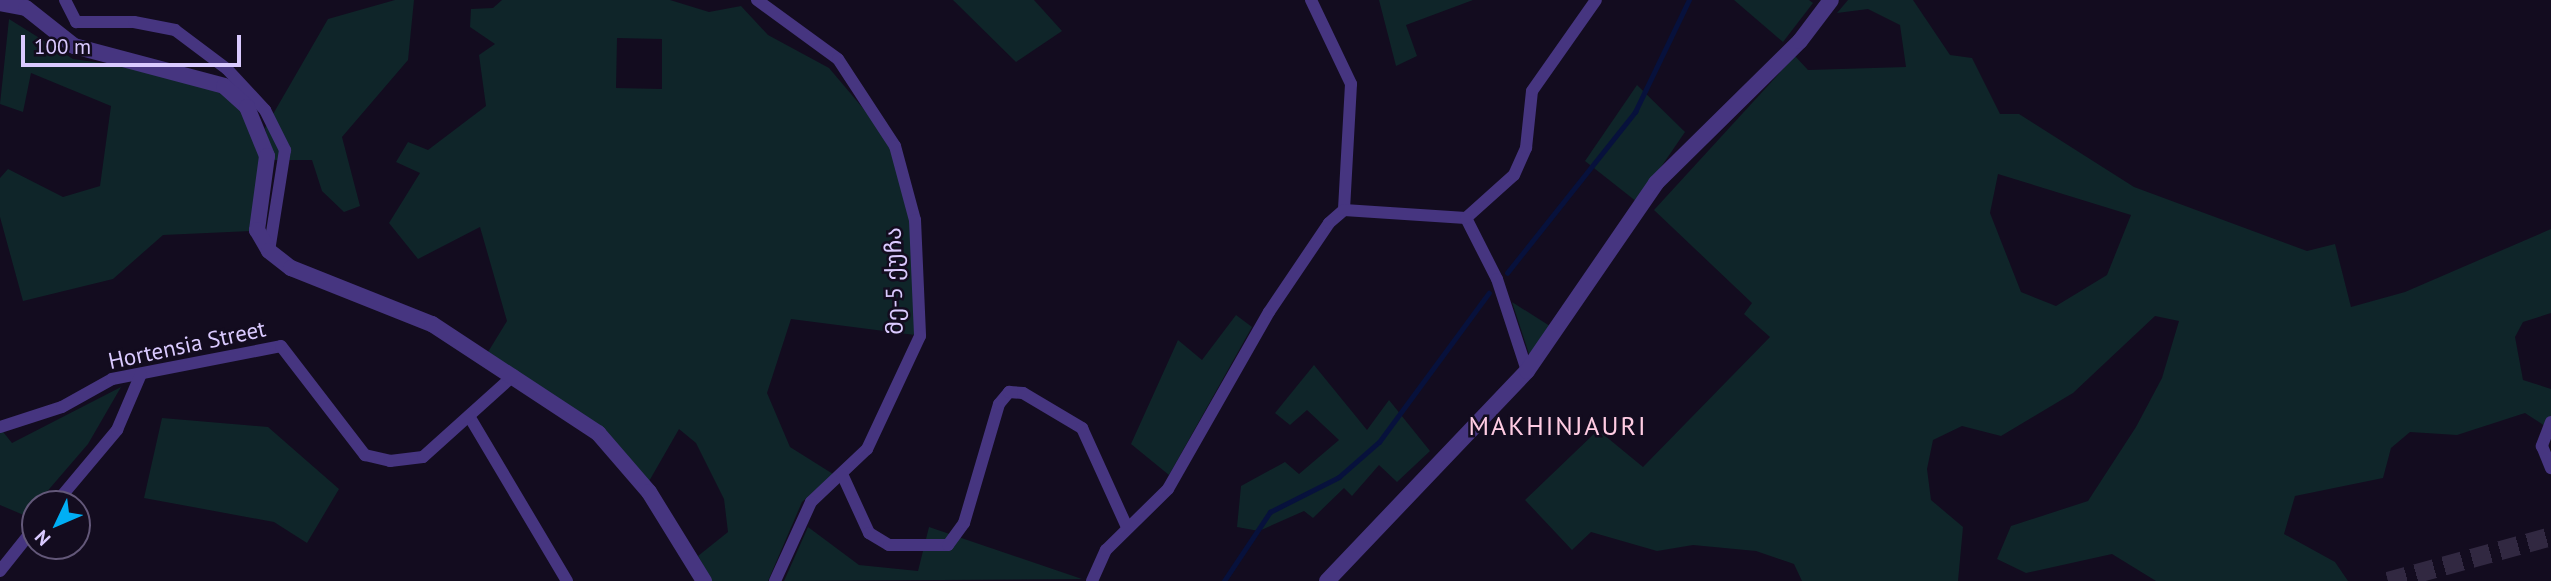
<!DOCTYPE html>
<html>
<head>
<meta charset="utf-8">
<style>
  body { margin:0 }
  #map { position:relative; width:2551px; height:581px; overflow:hidden; background:#130c1f; font-family:"PT Sans","Noto Sans Georgian",sans-serif }
  div>[style] { position:absolute }
  [style*='--x'] { left:calc(var(--x)*1px); top:calc(var(--y)*1px); width:calc(var(--w)*1px); rotate:calc(var(--a)*1deg) }
  .green>* { inset:0; background:#0f2529 }
  .stream>* { height:4.5px; margin:-2.25px; padding:0 2.25px; transform-origin:2.25px; border-radius:2.25px; background:#07113c }
  .trunk-tunnel>* { height:19px; margin-top:-9.5px; transform-origin:0; background:repeating-linear-gradient(90deg,#312841 0 19px,transparent 0 29px) }
  .minor>* { height:12px; margin:-6px; padding:0 6px; transform-origin:6px; border-radius:6px; background:#463580 }
  .tertiary>* { height:16px; margin:-8px; padding:0 8px; transform-origin:8px; border-radius:8px; background:#463580 }
  span { translate:-50% -50%; white-space:nowrap; text-align:center; line-height:1.15; -webkit-text-stroke:5px #130c1f; paint-order:stroke }
  .street-label { font-size:23px; color:#dacaff }
  .quarter-label { font-size:26px; color:#ffcce3; letter-spacing:2px }
  .north { position:absolute; left:21px; top:490px; width:70px; height:70px; box-sizing:border-box; background:#130c1f; border:2px solid #635879; border-radius:50%; rotate:226deg; font-size:19px; font-weight:700; line-height:28px; text-align:center; color:#dacaff }
  .north::after { content:''; display:block; margin:auto; width:24px; height:32px; background:#00aff5; clip-path:polygon(50% 0,100% 100%,50% 72%,0 100%) }
  .scale { position:absolute; left:21px; top:35px; width:220px; height:32px; box-sizing:border-box; border:4px solid #dacaff; border-top:0; padding-left:9px; font-size:21px; line-height:24px; white-space:nowrap; color:#dacaff; -webkit-text-stroke:5px #130c1f; paint-order:stroke }
</style>
</head>
<body>
<div id="map">
  <div class="green">
    <div style="clip-path:polygon(395px 0,414px 0,408px 60px,342px 137px,360px 206px,344px 212px,322px 191px,312px 160px,274px 160px,265px 128px,328px 19px)"></div>
    <div style="clip-path:polygon(evenodd,502px 0,670px 0,709px 12px,741px 6px,768px 35px,829px 68px,895px 146px,910px 221px,915px 335px,791px 319px,767px 393px,790px 447px,833px 474px,802px 502px,768px 581px,712px 581px,698px 556px,728px 532px,724px 499px,696px 443px,679px 429px,648px 483px,488px 352px,507px 321px,480px 227px,418px 259px,389px 223px,420px 173px,396px 162px,408px 142px,428px 150px,486px 106px,479px 55px,495px 44px,470px 27px,471px 9px,493px 8px,502px 0,617px 38px,662px 39px,662px 89px,616px 88px,617px 38px)"></div>
    <div style="clip-path:polygon(953px 0,1034px 0,1062px 31px,1016px 62px)"></div>
    <div style="clip-path:polygon(1379px 0,1473px 0,1406px 25px,1417px 56px,1396px 66px)"></div>
    <div style="clip-path:polygon(1734px 0,1809px 0,1813px 3px,1783px 42px)"></div>
    <div style="clip-path:polygon(evenodd,1848px 0,1913px 0,1950px 55px,1972px 58px,2000px 114px,2019px 114px,2134px 187px,2307px 251px,2335px 244px,2351px 307px,2405px 292px,2551px 229px,2551px 313px,2523px 322px,2515px 337px,2523px 380px,2551px 389px,2551px 422px,2545px 426px,2525px 413px,2457px 435px,2410px 432px,2391px 448px,2383px 478px,2295px 496px,2284px 534px,2335px 562px,2348px 581px,2156px 581px,2112px 554px,2026px 573px,1997px 559px,2011px 526px,2088px 501px,2136px 427px,2162px 378px,2179px 321px,2155px 316px,2073px 393px,2001px 436px,1962px 426px,1933px 440px,1927px 469px,1931px 500px,1963px 527px,1958px 581px,1802px 581px,1794px 564px,1756px 551px,1693px 545px,1657px 551px,1591px 532px,1572px 550px,1525px 500px,1598px 430px,1643px 467px,1770px 337px,1744px 314px,1752px 303px,1654px 210px,1795px 56px,1808px 70px,1906px 67px,1900px 25px,1868px 9px,1837px 13px,1848px 0,1998px 174px,2131px 215px,2107px 275px,2056px 306px,2021px 292px,1990px 213px,1998px 174px)"></div>
    <div style="clip-path:polygon(9px 19px,73px 59px,152px 70px,223px 93px,243px 113px,261px 155px,251px 231px,163px 235px,113px 279px,23px 301px,0 217px,0 178px,8px 169px,63px 197px,100px 186px,111px 106px,31px 73px,23px 112px,0 104px)"></div>
    <div style="clip-path:polygon(1637px 85px,1685px 132px,1637px 202px,1585px 161px)"></div>
    <div style="clip-path:polygon(1512px 302px,1553px 328px,1529px 354px)"></div>
    <div style="clip-path:polygon(1236px 315px,1252px 327px,1169px 475px,1131px 444px,1178px 340px,1202px 360px)"></div>
    <div style="clip-path:polygon(1314px 365px,1367px 430px,1389px 400px,1430px 451px,1397px 482px,1379px 465px,1352px 496px,1344px 488px,1313px 518px,1304px 511px,1259px 531px,1237px 527px,1241px 486px,1285px 462px,1299px 474px,1339px 440px,1307px 410px,1290px 425px,1275px 413px)"></div>
    <div style="clip-path:polygon(121px 387px,88px 444px,26px 516px,0 505px,0 428px,12px 443px)"></div>
    <div style="clip-path:polygon(162px 418px,268px 427px,339px 489px,307px 543px,274px 522px,144px 498px)"></div>
    <div style="clip-path:polygon(808px 527px,859px 565px,918px 571px,929px 527px,1082px 579px,784px 581px)"></div>
  </div>
  <div class="stream">
    <div style="--x:1507;--y:273;--w:206;--a:-51.5"></div>
    <div style="--x:1635;--y:112;--w:124;--a:-64.3"></div>
    <div style="--x:1224;--y:581;--w:83;--a:-56.3"></div>
    <div style="--x:1270;--y:512;--w:77;--a:-26.9"></div>
    <div style="--x:1339;--y:477;--w:53;--a:-41.2"></div>
    <div style="--x:1379;--y:442;--w:185;--a:-53.6"></div>
  </div>
  <div class="trunk-tunnel">
    <div style="--x:2388;--y:581;--w:169;--a:-15.4"></div>
  </div>
  <div class="minor">
    <div style="--x:65;--y:0;--w:25;--a:63"></div>
    <div style="--x:76;--y:22;--w:58;--a:0"></div>
    <div style="--x:134;--y:22;--w:42;--a:11"></div>
    <div style="--x:175;--y:30;--w:65;--a:36.9"></div>
    <div style="--x:227;--y:69;--w:56;--a:47.2"></div>
    <div style="--x:265;--y:110;--w:45;--a:63.4"></div>
    <div style="--x:285;--y:150;--w:102;--a:99"></div>
    <div style="--x:757;--y:0;--w:100;--a:36.1"></div>
    <div style="--x:838;--y:59;--w:104;--a:56.8"></div>
    <div style="--x:895;--y:146;--w:77;--a:74.9"></div>
    <div style="--x:915;--y:220;--w:116;--a:87.5"></div>
    <div style="--x:920;--y:336;--w:125;--a:115.1"></div>
    <div style="--x:867;--y:449;--w:77;--a:136.6"></div>
    <div style="--x:811;--y:502;--w:87;--a:114.5"></div>
    <div style="--x:1311;--y:0;--w:93;--a:64.5"></div>
    <div style="--x:1351;--y:84;--w:126;--a:93.2"></div>
    <div style="--x:1466;--y:218;--w:68;--a:63.1"></div>
    <div style="--x:1497;--y:279;--w:97;--a:71.9"></div>
    <div style="--x:469;--y:416;--w:192;--a:59.3"></div>
    <div style="--x:2551;--y:422;--w:26;--a:111"></div>
    <div style="--x:2542;--y:446;--w:24;--a:68"></div>
    <div style="--x:0;--y:427;--w:65;--a:-17.9"></div>
    <div style="--x:62;--y:407;--w:57;--a:-29.2"></div>
    <div style="--x:112;--y:379;--w:172;--a:-11"></div>
    <div style="--x:281;--y:346;--w:138;--a:52.4"></div>
    <div style="--x:365;--y:455;--w:26;--a:13"></div>
    <div style="--x:390;--y:461;--w:33;--a:-7"></div>
    <div style="--x:423;--y:457;--w:122;--a:-42"></div>
    <div style="--x:842;--y:474;--w:65;--a:65.4"></div>
    <div style="--x:869;--y:533;--w:23;--a:31"></div>
    <div style="--x:889;--y:545;--w:59;--a:0"></div>
    <div style="--x:948;--y:545;--w:27;--a:-54"></div>
    <div style="--x:964;--y:523;--w:124;--a:-73.6"></div>
    <div style="--x:999;--y:404;--w:16;--a:-50"></div>
    <div style="--x:1009;--y:392;--w:14;--a:4"></div>
    <div style="--x:1023;--y:393;--w:69;--a:30.7"></div>
    <div style="--x:1082;--y:428;--w:109;--a:65.6"></div>
    <div style="--x:55;--y:504;--w:97;--a:-50"></div>
    <div style="--x:117;--y:430;--w:61;--a:-66.8"></div>
    <div style="--x:0;--y:571;--w:56;--a:-51.5"></div>
    <div style="--x:1092;--y:581;--w:34;--a:-66"></div>
    <div style="--x:1106;--y:550;--w:87;--a:-44.5"></div>
    <div style="--x:1168;--y:489;--w:204;--a:-60.3"></div>
    <div style="--x:1269;--y:312;--w:107;--a:-56"></div>
    <div style="--x:1329;--y:223;--w:20;--a:-41"></div>
    <div style="--x:1344;--y:210;--w:122;--a:3.8"></div>
    <div style="--x:1466;--y:218;--w:64;--a:-41.9"></div>
    <div style="--x:1514;--y:175;--w:30;--a:-66"></div>
    <div style="--x:1526;--y:148;--w:57;--a:-84"></div>
    <div style="--x:1532;--y:91;--w:111;--a:-54.9"></div>
  </div>
  <div class="tertiary">
    <div style="--x:0;--y:3;--w:26;--a:11"></div>
    <div style="--x:26;--y:8;--w:61;--a:38.4"></div>
    <div style="--x:74;--y:46;--w:155;--a:14.9"></div>
    <div style="--x:224;--y:86;--w:31;--a:42"></div>
    <div style="--x:247;--y:107;--w:53;--a:67.8"></div>
    <div style="--x:267;--y:156;--w:75;--a:97.7"></div>
    <div style="--x:257;--y:230;--w:24;--a:60"></div>
    <div style="--x:269;--y:251;--w:28;--a:38"></div>
    <div style="--x:291;--y:268;--w:152;--a:21.7"></div>
    <div style="--x:432;--y:324;--w:199;--a:33.3"></div>
    <div style="--x:598;--y:433;--w:78;--a:49.2"></div>
    <div style="--x:649;--y:492;--w:105;--a:58.3"></div>
    <div style="--x:1327;--y:581;--w:290;--a:-46.4"></div>
    <div style="--x:1527;--y:371;--w:228;--a:-55.5"></div>
    <div style="--x:1656;--y:183;--w:202;--a:-44.6"></div>
    <div style="--x:1800;--y:41;--w:51;--a:-52.9"></div>
  </div>
  <div class="street-label">
    <span style="left:894px;top:281px;rotate:-91deg">მე-5 ქუჩა</span>
    <span style="left:187px;top:345px;rotate:-12deg">Hortensia Street</span>
  </div>
  <div class="quarter-label">
    <span style="left:1558px;top:426px">MAKHINJAURI</span>
  </div>
  <div class="north">N</div>
  <div class="scale">100 m</div>
</div>
</body>
</html>
